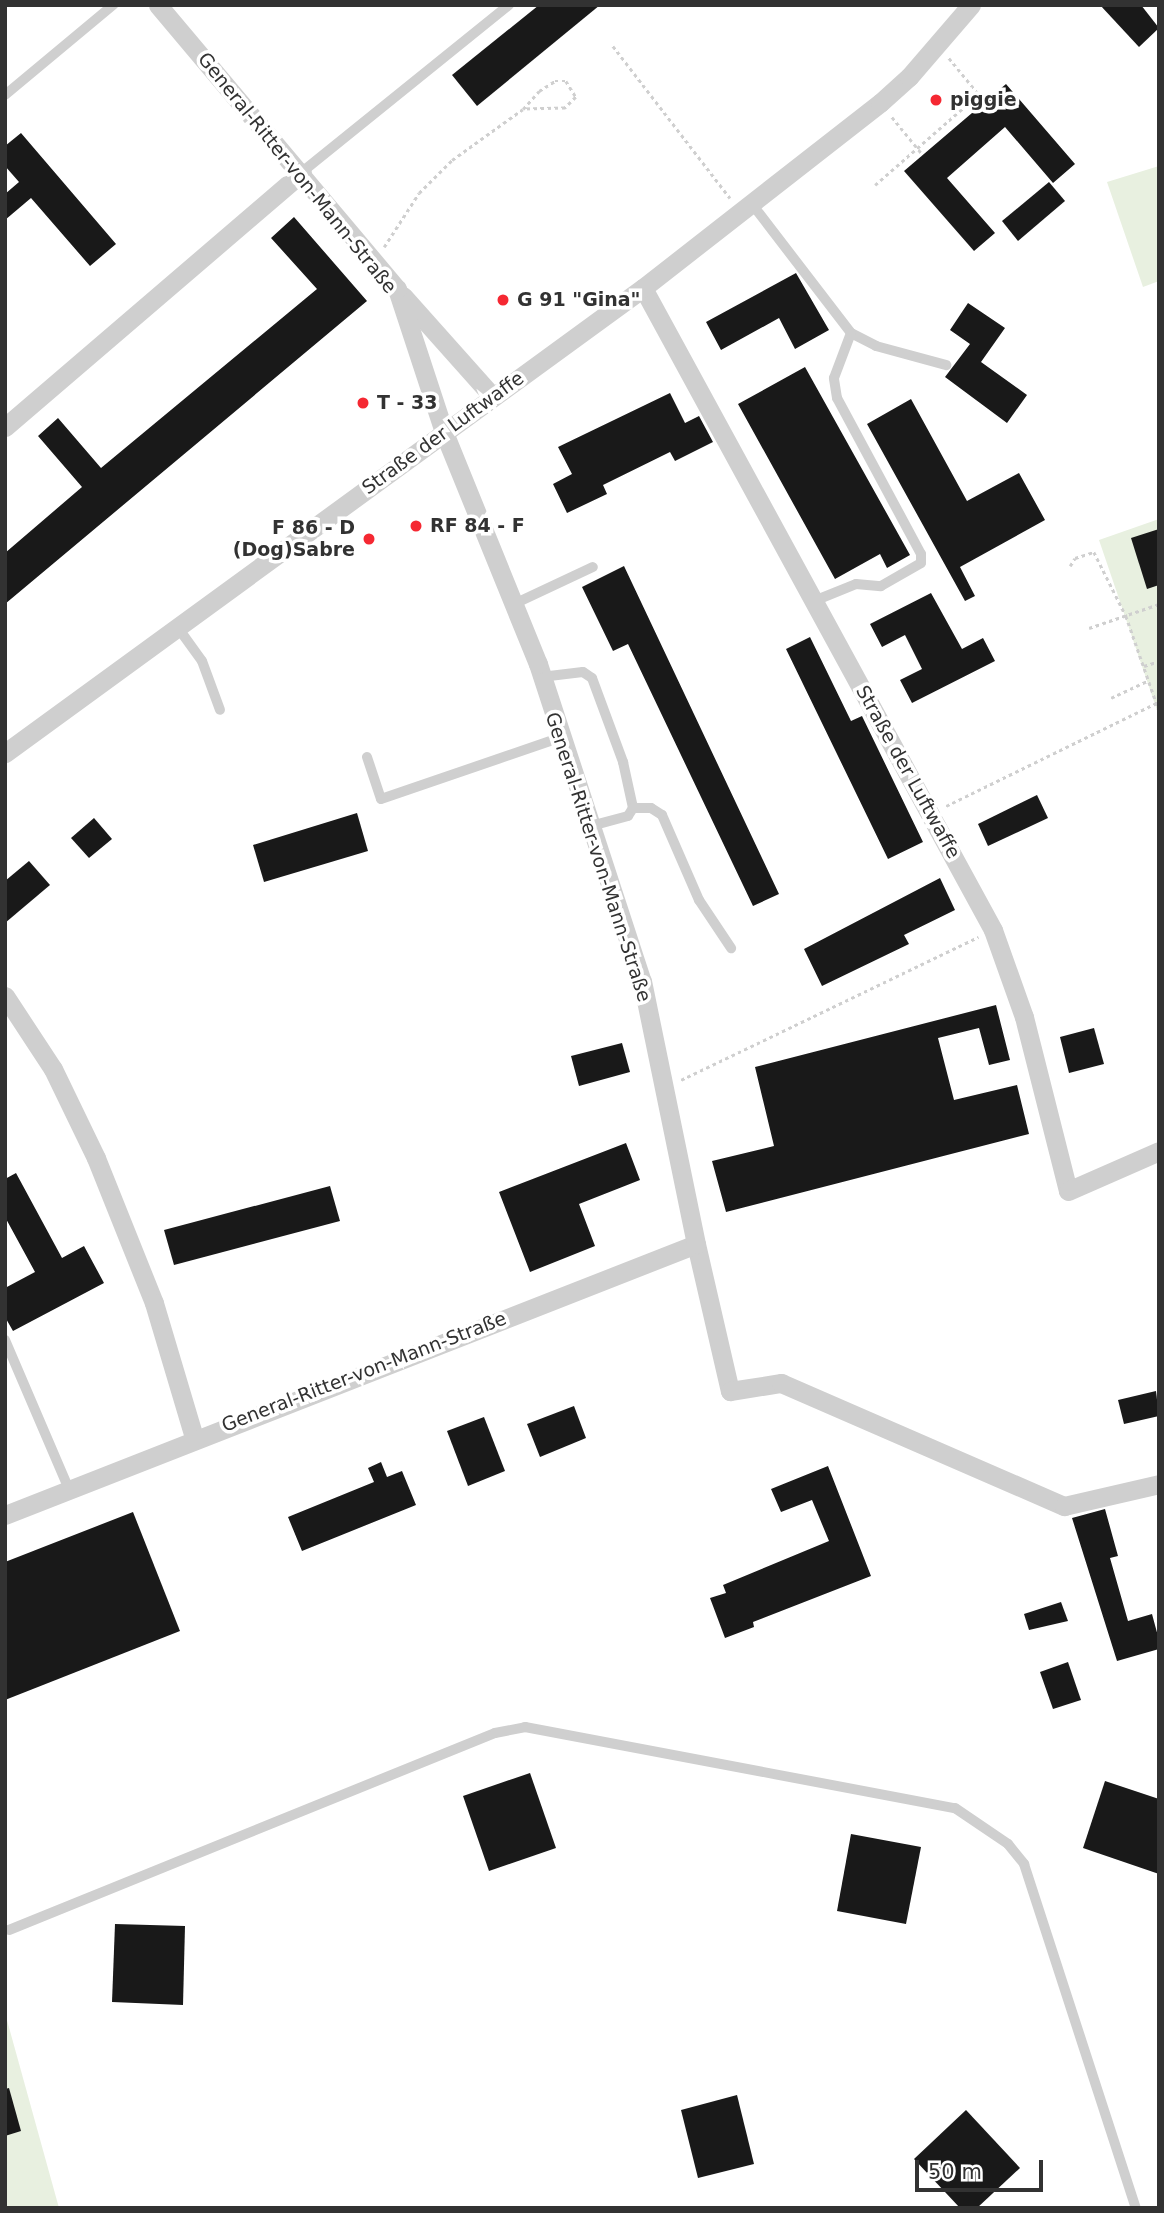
<!DOCTYPE html>
<html>
<head>
<meta charset="utf-8">
<style>
  body { margin:0 }
  #map { position:relative; width:1164px; height:2213px; overflow:hidden; background:#fff; font-family:"DejaVu Sans",sans-serif }
  div>[style] { position:absolute }
  [style*='--x'] { left:calc(var(--x)*1px); top:calc(var(--y)*1px); width:calc(var(--w)*1px); rotate:calc(var(--a)*1deg) }
  .green>* { inset:0; background:#e8f0e0 }
  .building>* { inset:0; background:#191919 }
  .path>* { height:2.5px; margin-top:-1.25px; transform-origin:0; background:repeating-linear-gradient(90deg,#cfcfcf 0 3.5px,transparent 0 7px) }
  .service>* { height:10px; margin:-5px; padding:0 5px; transform-origin:5px; border-radius:5px; background:#cfcfcf }
  .minor>* { height:19px; margin:-9.5px; padding:0 9.5px; transform-origin:9.5px; border-radius:9.5px; background:#cfcfcf }
  .dots>* { width:19px; height:19px; translate:-50% -50%; box-sizing:border-box; border:4px solid #fff; border-radius:50% }
  span { translate:-50% -50%; white-space:nowrap; text-align:center; line-height:1.15; -webkit-text-stroke:7px #fff; paint-order:stroke }
  .poi-label { font-size:19px; color:#323232; font-weight:700 }
  .left { translate:0 -50%; text-align:left }
  .right { translate:-100% -50%; text-align:right }
  .street-label { font-size:19px; color:#323232 }
  .frame { position:absolute; inset:0; border:7px solid #323232; pointer-events:none }
  .scale { position:absolute; left:915px; top:2160px; width:128px; height:32px; box-sizing:border-box; border:4px solid #323232; border-top:0; padding-left:9px; font-size:21px; line-height:24px; white-space:nowrap; color:#323232; -webkit-text-stroke:5px #fff; paint-order:stroke }
</style>
</head>
<body>
<div id="map">
  <div class="green">
    <div style="clip-path:polygon(1159px 166px,1159px 281px,1143px 287px,1107px 182px)"></div>
    <div style="clip-path:polygon(1159px 519px,1159px 716px,1099px 540px)"></div>
    <div style="clip-path:polygon(5px 2013px,59px 2208px,5px 2208px)"></div>
  </div>
  <div class="building">
    <div style="clip-path:polygon(539px 5px,600px 5px,477px 106px,452px 75px)"></div>
    <div style="clip-path:polygon(1100px 5px,1141px 5px,1159px 28px,1139px 47px)"></div>
    <div style="clip-path:polygon(1006px 84px,1075px 164px,1053px 183px,1005px 127px,947px 178px,995px 233px,974px 251px,904px 171px)"></div>
    <div style="clip-path:polygon(21px 133px,116px 244px,90px 266px,31px 198px,5px 220px,5px 194px,19px 182px,5px 166px,5px 146px)"></div>
    <div style="clip-path:polygon(1049px 182px,1065px 201px,1018px 241px,1002px 221px)"></div>
    <div style="clip-path:polygon(294px 217px,367px 301px,5px 604px,5px 553px,82px 487px,38px 436px,58px 418px,101px 468px,317px 289px,271px 238px)"></div>
    <div style="clip-path:polygon(796px 273px,829px 330px,795px 349px,779px 318px,721px 350px,706px 322px)"></div>
    <div style="clip-path:polygon(968px 303px,1005px 328px,981px 362px,1027px 395px,1007px 423px,945px 377px,970px 344px,950px 330px)"></div>
    <div style="clip-path:polygon(805px 367px,910px 555px,887px 568px,880px 554px,835px 579px,738px 404px)"></div>
    <div style="clip-path:polygon(670px 393px,685px 423px,699px 416px,713px 442px,675px 461px,670px 452px,603px 485px,607px 494px,567px 513px,553px 484px,572px 474px,558px 447px)"></div>
    <div style="clip-path:polygon(911px 399px,967px 501px,1019px 473px,1045px 520px,960px 567px,975px 596px,965px 601px,867px 424px)"></div>
    <div style="clip-path:polygon(1159px 529px,1159px 585px,1147px 589px,1131px 538px)"></div>
    <div style="clip-path:polygon(624px 566px,779px 894px,753px 906px,628px 644px,613px 651px,582px 587px)"></div>
    <div style="clip-path:polygon(931px 593px,962px 649px,983px 638px,995px 661px,912px 703px,900px 680px,922px 669px,905px 635px,882px 647px,870px 624px)"></div>
    <div style="clip-path:polygon(810px 637px,851px 721px,862px 716px,923px 842px,888px 859px,786px 649px)"></div>
    <div style="clip-path:polygon(1037px 795px,1048px 818px,988px 846px,978px 824px)"></div>
    <div style="clip-path:polygon(357px 813px,368px 851px,264px 882px,253px 845px)"></div>
    <div style="clip-path:polygon(94px 818px,112px 839px,89px 858px,71px 838px)"></div>
    <div style="clip-path:polygon(29px 861px,50px 885px,5px 923px,5px 881px)"></div>
    <div style="clip-path:polygon(940px 878px,955px 910px,904px 935px,909px 944px,822px 986px,804px 949px)"></div>
    <div style="clip-path:polygon(996px 1005px,1010px 1060px,989px 1065px,979px 1028px,938px 1038px,954px 1100px,1017px 1085px,1029px 1134px,726px 1212px,712px 1161px,774px 1146px,755px 1067px)"></div>
    <div style="clip-path:polygon(1094px 1028px,1104px 1064px,1069px 1073px,1060px 1037px)"></div>
    <div style="clip-path:polygon(622px 1043px,630px 1072px,579px 1086px,571px 1056px)"></div>
    <div style="clip-path:polygon(626px 1143px,640px 1180px,579px 1204px,595px 1246px,530px 1272px,499px 1192px)"></div>
    <div style="clip-path:polygon(16px 1173px,62px 1258px,84px 1246px,104px 1283px,13px 1331px,5px 1317px,5px 1288px,35px 1272px,5px 1217px,5px 1179px)"></div>
    <div style="clip-path:polygon(330px 1186px,340px 1221px,174px 1265px,164px 1230px)"></div>
    <div style="clip-path:polygon(1156px 1391px,1159px 1416px,1124px 1424px,1118px 1400px)"></div>
    <div style="clip-path:polygon(574px 1406px,586px 1438px,540px 1457px,527px 1424px)"></div>
    <div style="clip-path:polygon(484px 1417px,505px 1471px,468px 1486px,447px 1431px)"></div>
    <div style="clip-path:polygon(381px 1462px,387px 1477px,402px 1471px,416px 1505px,302px 1551px,288px 1517px,374px 1482px,368px 1468px)"></div>
    <div style="clip-path:polygon(828px 1466px,871px 1576px,753px 1622px,754px 1627px,725px 1638px,710px 1598px,726px 1593px,723px 1585px,829px 1541px,812px 1500px,781px 1512px,771px 1489px)"></div>
    <div style="clip-path:polygon(1105px 1509px,1118px 1556px,1110px 1558px,1128px 1621px,1152px 1614px,1159px 1640px,1159px 1649px,1117px 1661px,1072px 1518px)"></div>
    <div style="clip-path:polygon(133px 1512px,180px 1631px,5px 1700px,5px 1562px)"></div>
    <div style="clip-path:polygon(1061px 1602px,1068px 1621px,1029px 1630px,1024px 1614px)"></div>
    <div style="clip-path:polygon(1068px 1662px,1081px 1700px,1053px 1709px,1040px 1672px)"></div>
    <div style="clip-path:polygon(530px 1773px,556px 1848px,489px 1871px,463px 1796px)"></div>
    <div style="clip-path:polygon(1105px 1781px,1159px 1799px,1159px 1874px,1083px 1848px)"></div>
    <div style="clip-path:polygon(851px 1834px,921px 1847px,906px 1924px,837px 1911px)"></div>
    <div style="clip-path:polygon(115px 1924px,185px 1926px,183px 2005px,112px 2002px)"></div>
    <div style="clip-path:polygon(9px 2088px,21px 2131px,5px 2136px,5px 2089px)"></div>
    <div style="clip-path:polygon(737px 2095px,754px 2164px,698px 2178px,681px 2110px)"></div>
    <div style="clip-path:polygon(966px 2110px,1020px 2168px,977px 2208px,960px 2208px,914px 2159px)"></div>
  </div>
  <div class="path">
    <div style="--x:613;--y:46;--w:192;--a:52.4"></div>
    <div style="--x:949;--y:58;--w:57;--a:50.7"></div>
    <div style="--x:892;--y:117;--w:49;--a:50.8"></div>
    <div style="--x:875;--y:185;--w:138;--a:-41.2"></div>
    <div style="--x:384;--y:247;--w:64;--a:-57.1"></div>
    <div style="--x:419;--y:193;--w:47;--a:-45"></div>
    <div style="--x:452;--y:160;--w:87;--a:-35.7"></div>
    <div style="--x:523;--y:109;--w:24;--a:-48"></div>
    <div style="--x:539;--y:91;--w:19;--a:-32"></div>
    <div style="--x:555;--y:81;--w:11;--a:0"></div>
    <div style="--x:566;--y:81;--w:19;--a:58"></div>
    <div style="--x:576;--y:97;--w:16;--a:135"></div>
    <div style="--x:565;--y:108;--w:42;--a:178.6"></div>
    <div style="--x:1070;--y:566;--w:9;--a:-58"></div>
    <div style="--x:1075;--y:558;--w:20;--a:-18"></div>
    <div style="--x:1094;--y:552;--w:72;--a:63.4"></div>
    <div style="--x:1126;--y:616;--w:100;--a:70.7"></div>
    <div style="--x:1089;--y:628;--w:74;--a:-18.9"></div>
    <div style="--x:1144;--y:666;--w:16;--a:-18"></div>
    <div style="--x:1111;--y:698;--w:42;--a:-25.3"></div>
    <div style="--x:946;--y:806;--w:234;--a:-26.1"></div>
    <div style="--x:681;--y:1080;--w:330;--a:-25.7"></div>
  </div>
  <div class="service">
    <div style="--x:5;--y:95;--w:141;--a:-39.8"></div>
    <div style="--x:302;--y:172;--w:266;--a:-38.9"></div>
    <div style="--x:752;--y:204;--w:163;--a:52.5"></div>
    <div style="--x:851;--y:333;--w:28;--a:27"></div>
    <div style="--x:876;--y:346;--w:73;--a:15.2"></div>
    <div style="--x:814;--y:601;--w:45;--a:-22"></div>
    <div style="--x:856;--y:584;--w:25;--a:5"></div>
    <div style="--x:881;--y:586;--w:46;--a:-29.9"></div>
    <div style="--x:921;--y:563;--w:9;--a:-90"></div>
    <div style="--x:921;--y:554;--w:177;--a:-118.3"></div>
    <div style="--x:837;--y:398;--w:20;--a:-99"></div>
    <div style="--x:834;--y:378;--w:48;--a:-69.3"></div>
    <div style="--x:514;--y:604;--w:87;--a:-25.1"></div>
    <div style="--x:176;--y:625;--w:44;--a:54.2"></div>
    <div style="--x:202;--y:661;--w:52;--a:69.8"></div>
    <div style="--x:541;--y:677;--w:42;--a:-6.8"></div>
    <div style="--x:583;--y:672;--w:11;--a:34"></div>
    <div style="--x:592;--y:678;--w:90;--a:69.7"></div>
    <div style="--x:623;--y:762;--w:47;--a:77.7"></div>
    <div style="--x:633;--y:808;--w:9;--a:122"></div>
    <div style="--x:628;--y:816;--w:39;--a:165"></div>
    <div style="--x:367;--y:757;--w:44;--a:71.6"></div>
    <div style="--x:381;--y:799;--w:188;--a:-18.9"></div>
    <div style="--x:633;--y:808;--w:18;--a:0"></div>
    <div style="--x:651;--y:808;--w:13;--a:32"></div>
    <div style="--x:662;--y:815;--w:93;--a:66.5"></div>
    <div style="--x:699;--y:900;--w:58;--a:56.3"></div>
    <div style="--x:5;--y:1340;--w:162;--a:66.8"></div>
    <div style="--x:9;--y:1930;--w:524;--a:-22.07"></div>
    <div style="--x:495;--y:1733;--w:31;--a:-11"></div>
    <div style="--x:525;--y:1727;--w:438;--a:10.7"></div>
    <div style="--x:955;--y:1808;--w:64;--a:34.2"></div>
    <div style="--x:1008;--y:1844;--w:26;--a:51"></div>
    <div style="--x:1024;--y:1864;--w:362;--a:72"></div>
  </div>
  <div class="minor">
    <div style="--x:643;--y:288;--w:731;--a:61.4"></div>
    <div style="--x:993;--y:930;--w:92;--a:70.4"></div>
    <div style="--x:1024;--y:1017;--w:179;--a:75.8"></div>
    <div style="--x:1068;--y:1191;--w:99;--a:-23.7"></div>
    <div style="--x:403;--y:296;--w:135;--a:48.3"></div>
    <div style="--x:5;--y:427;--w:391;--a:-40.6"></div>
    <div style="--x:5;--y:753;--w:789;--a:-36.09"></div>
    <div style="--x:643;--y:288;--w:301;--a:-38"></div>
    <div style="--x:880;--y:103;--w:39;--a:-42"></div>
    <div style="--x:909;--y:77;--w:95;--a:-49.3"></div>
    <div style="--x:5;--y:996;--w:87;--a:56.7"></div>
    <div style="--x:53;--y:1069;--w:99;--a:64.2"></div>
    <div style="--x:96;--y:1158;--w:156;--a:68.2"></div>
    <div style="--x:154;--y:1303;--w:140;--a:73.4"></div>
    <div style="--x:696;--y:1244;--w:151;--a:77"></div>
    <div style="--x:730;--y:1391;--w:52;--a:-8.9"></div>
    <div style="--x:781;--y:1383;--w:309;--a:23.5"></div>
    <div style="--x:1064;--y:1506;--w:98;--a:-13"></div>
    <div style="--x:5;--y:1515;--w:742;--a:-21.41"></div>
    <div style="--x:696;--y:1244;--w:268;--a:-101.6"></div>
    <div style="--x:642;--y:982;--w:335;--a:-108.1"></div>
    <div style="--x:538;--y:664;--w:250;--a:-112.1"></div>
    <div style="--x:444;--y:432;--w:151;--a:-108.2"></div>
    <div style="--x:397;--y:289;--w:371;--a:-130.1"></div>
  </div>
  <div class="dots">
    <div style="left:936px;top:100px;background:#f52832"></div>
    <div style="left:503px;top:300px;background:#f52832"></div>
    <div style="left:363px;top:403px;background:#f52832"></div>
    <div style="left:416px;top:526px;background:#f52832"></div>
    <div style="left:369px;top:539px;background:#f52832"></div>
  </div>
  <div class="poi-label">
    <span class="left" style="left:950px;top:100px">piggie</span>
    <span class="left" style="left:517px;top:300px">G 91 "Gina"</span>
    <span class="left" style="left:377px;top:403px">T - 33</span>
    <span class="left" style="left:430px;top:526px">RF 84 - F</span>
    <span class="right" style="left:355px;top:539px">F 86 - D<br>(Dog)Sabre</span>
  </div>
  <div class="street-label">
    <span style="left:297px;top:173px;rotate:51deg">General-Ritter-von-Mann-Straße</span>
    <span style="left:443px;top:433px;rotate:-36deg">Straße der Luftwaffe</span>
    <span style="left:908px;top:772px;rotate:61deg">Straße der Luftwaffe</span>
    <span style="left:598px;top:857px;rotate:72deg">General-Ritter-von-Mann-Straße</span>
    <span style="left:364px;top:1372px;rotate:-21deg">General-Ritter-von-Mann-Straße</span>
  </div>
  <div class="frame"></div>
  <div class="scale">50 m</div>
</div>
</body>
</html>
